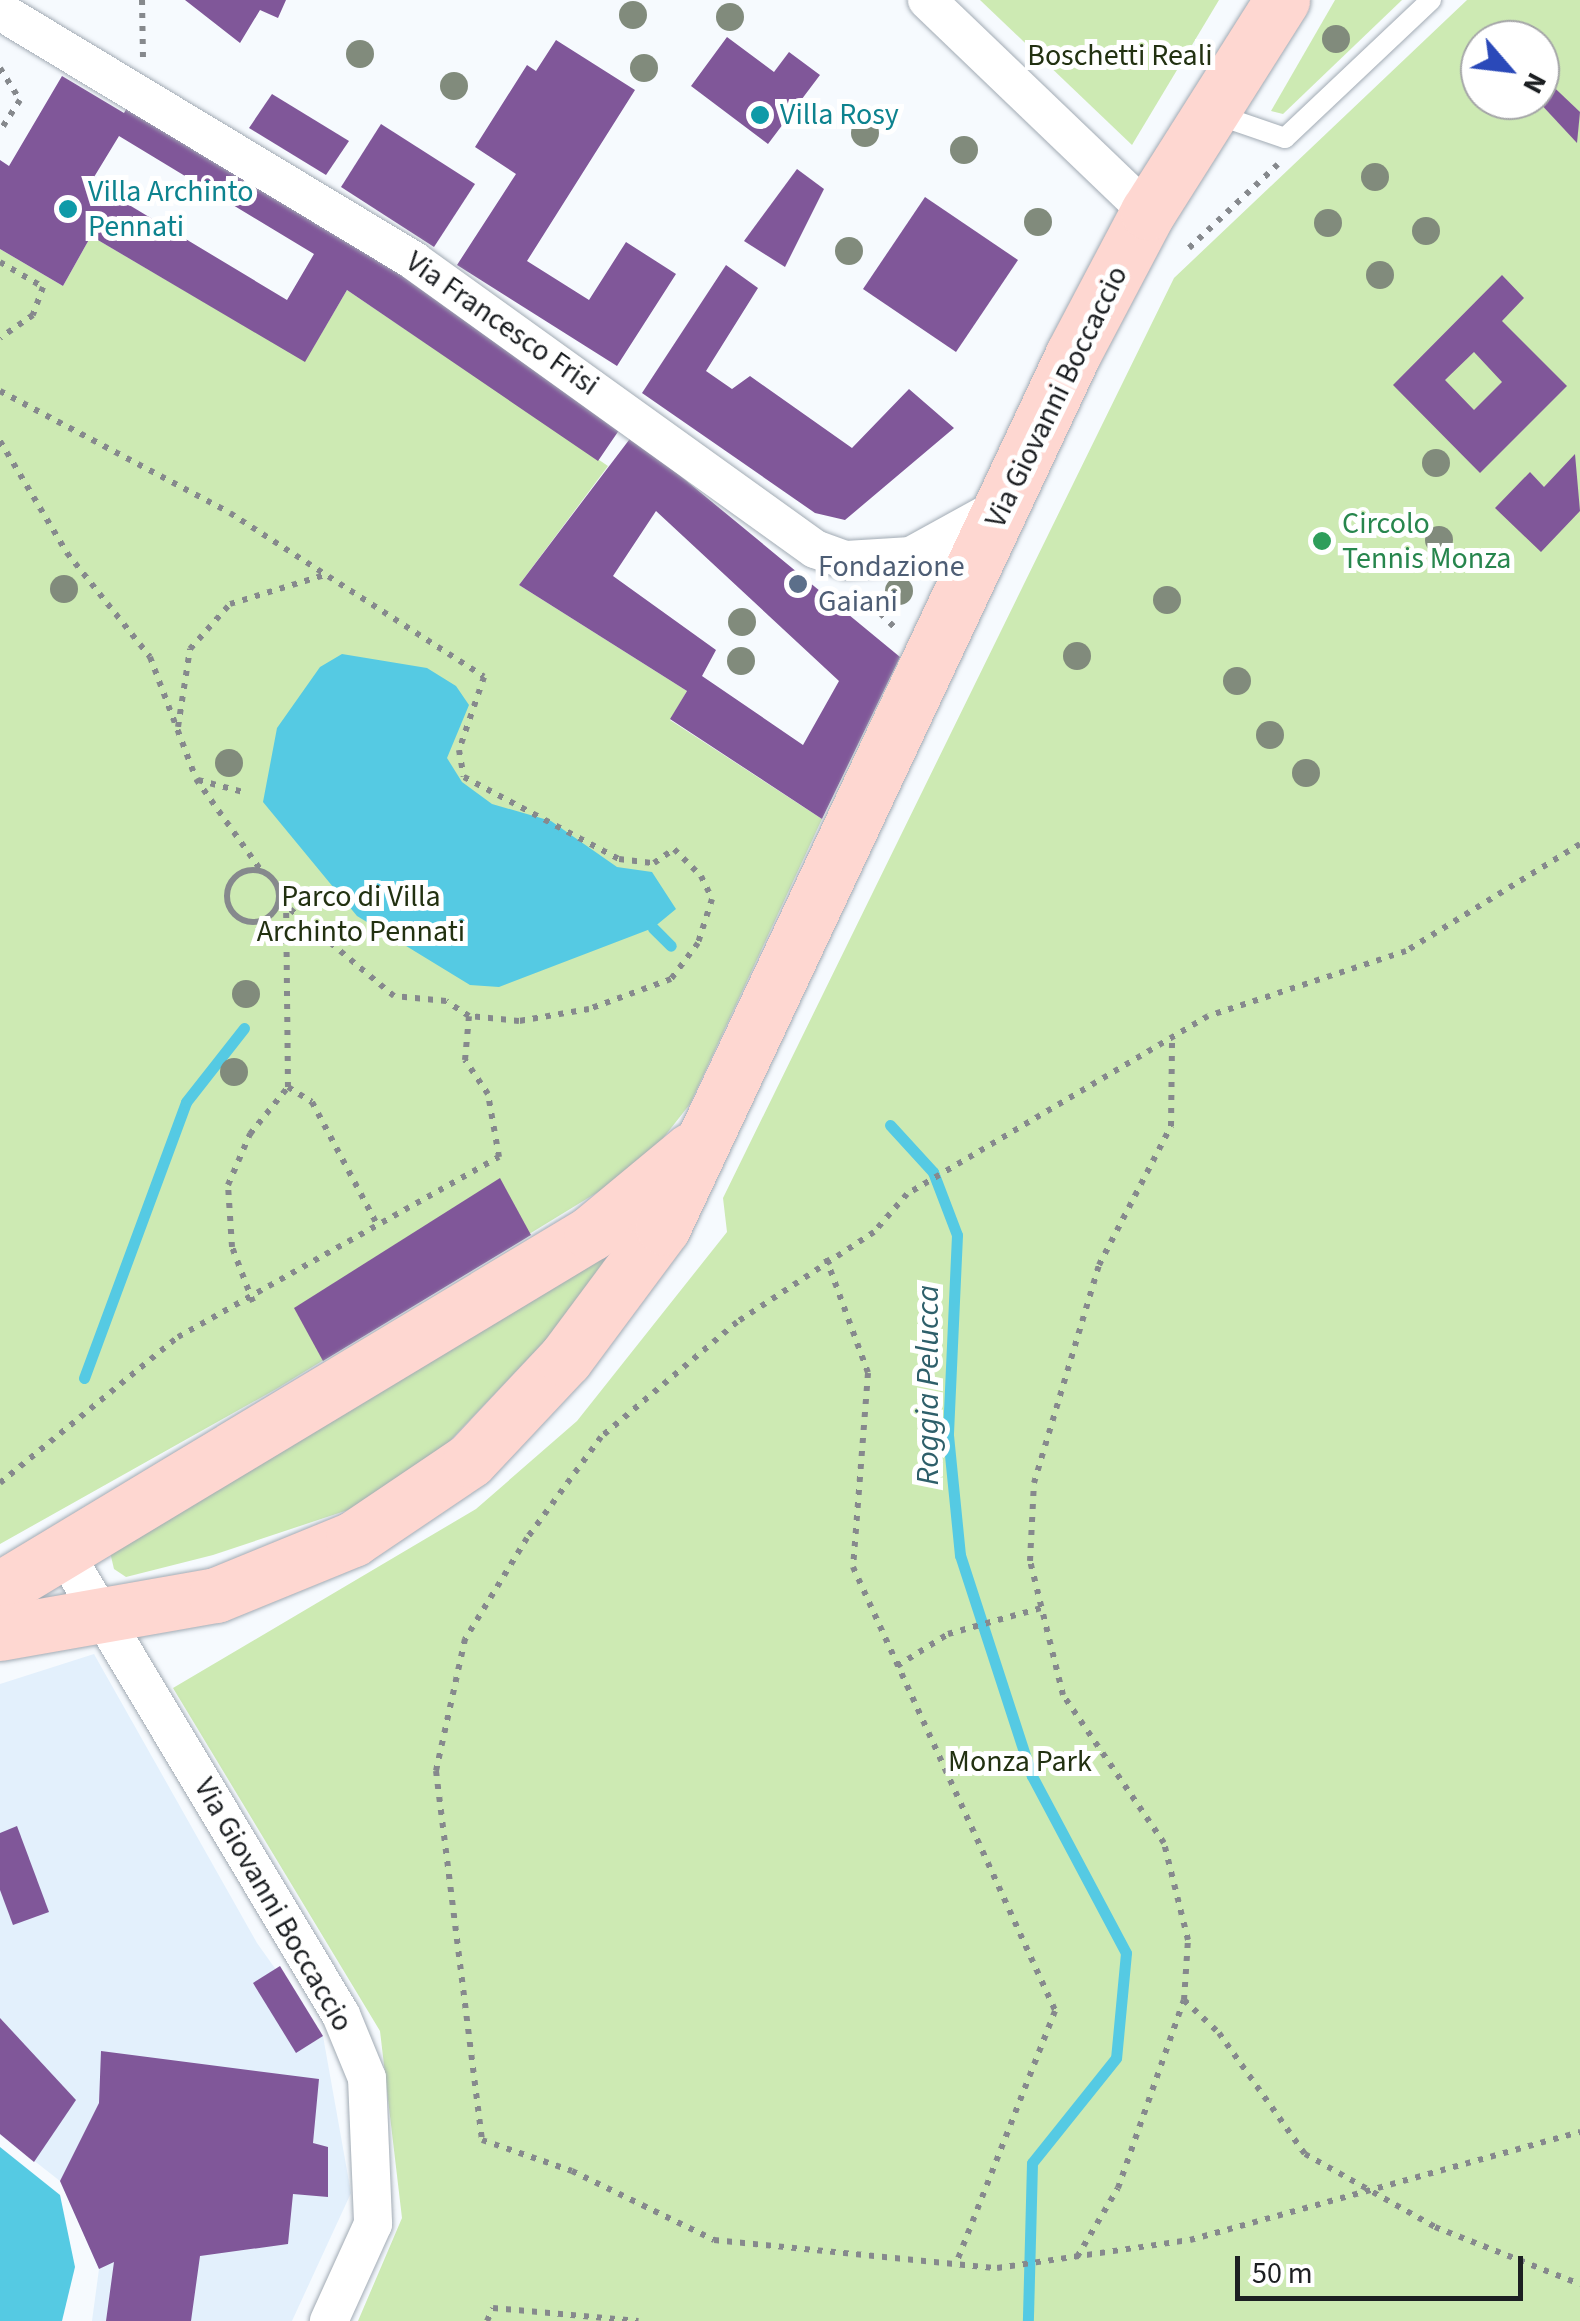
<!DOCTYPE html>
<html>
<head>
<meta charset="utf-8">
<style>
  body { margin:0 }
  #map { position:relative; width:1580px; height:2321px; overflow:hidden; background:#f6fafe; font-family:"Source Sans 3",sans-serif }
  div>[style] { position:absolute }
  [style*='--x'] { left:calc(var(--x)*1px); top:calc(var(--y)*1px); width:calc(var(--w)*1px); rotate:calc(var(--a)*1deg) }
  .built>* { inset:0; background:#e3f0fc }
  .green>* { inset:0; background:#cdeab3 }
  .water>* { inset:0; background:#55cae3 }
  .stream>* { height:11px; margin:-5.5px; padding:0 5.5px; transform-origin:5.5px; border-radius:5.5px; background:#55cae3 }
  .building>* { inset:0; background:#805799 }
  .path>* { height:6px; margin-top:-3px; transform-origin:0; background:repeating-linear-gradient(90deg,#86898d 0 5px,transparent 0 13px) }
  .path>.ring { margin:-3px; padding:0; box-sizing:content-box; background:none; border:6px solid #86898d; border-radius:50% }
  .roads { filter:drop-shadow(0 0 2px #a2abb4) drop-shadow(0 0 2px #a2abb4) }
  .lane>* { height:20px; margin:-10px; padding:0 10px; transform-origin:10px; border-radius:10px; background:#fff }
  .street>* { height:38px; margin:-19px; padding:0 19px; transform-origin:19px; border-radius:19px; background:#fff }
  .secondary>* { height:55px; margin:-27.5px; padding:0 27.5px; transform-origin:27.5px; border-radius:27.5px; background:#fed7d1 }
  .trees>* { width:28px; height:28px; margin:-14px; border-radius:50%; background:#818b7c }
  .dots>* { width:28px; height:28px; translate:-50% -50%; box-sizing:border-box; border:5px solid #fff; border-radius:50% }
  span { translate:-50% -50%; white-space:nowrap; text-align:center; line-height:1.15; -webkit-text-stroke:10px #fff; paint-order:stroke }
  .park-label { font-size:30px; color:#223111 }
  .culture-label { font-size:30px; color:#0d838f }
  .left { translate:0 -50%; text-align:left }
  .street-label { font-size:30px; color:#1c1f22 }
  .leisure-label { font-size:30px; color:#27864d }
  .service-label { font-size:30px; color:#4e5e75 }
  .water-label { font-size:32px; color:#2e5f6a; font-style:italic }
  .north { position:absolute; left:1460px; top:20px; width:100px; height:100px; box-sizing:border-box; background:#fff; border:2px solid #a4a5a7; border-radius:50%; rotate:118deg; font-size:28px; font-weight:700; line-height:40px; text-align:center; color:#1c1f22 }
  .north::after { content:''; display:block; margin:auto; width:35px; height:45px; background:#2a49b9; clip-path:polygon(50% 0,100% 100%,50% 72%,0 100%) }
  .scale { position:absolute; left:1235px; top:2256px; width:288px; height:45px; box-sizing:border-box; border:5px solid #1c1f22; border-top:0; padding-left:12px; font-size:30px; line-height:35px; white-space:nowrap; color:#1c1f22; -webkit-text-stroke:8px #fff; paint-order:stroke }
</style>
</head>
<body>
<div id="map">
  <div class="built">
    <div style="clip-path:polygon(94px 1654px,257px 1943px,323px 2036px,351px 2193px,292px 2321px,92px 2321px,99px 2269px,60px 2181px,0 2134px,0 1684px)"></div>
  </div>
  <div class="green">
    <div style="clip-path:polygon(980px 0,1219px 0,1132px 145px)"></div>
    <div style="clip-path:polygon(1335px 0,1402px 0,1283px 114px,1271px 111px)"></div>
    <div style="clip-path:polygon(evenodd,1467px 0,1580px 0,1580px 2321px,358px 2321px,402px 2218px,380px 2031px,173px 1688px,476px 1509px,577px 1421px,727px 1232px,723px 1198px,1174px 278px,1467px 0,1480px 40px,1540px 40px,1540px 100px,1480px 100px,1480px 40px)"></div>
    <div style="clip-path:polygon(91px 236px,305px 361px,347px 290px,608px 466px,519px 585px,687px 691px,670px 720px,822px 819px,690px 1104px,642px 1165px,278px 1388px,0 1544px,0 249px,63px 286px)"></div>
    <div style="clip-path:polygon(660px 1201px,603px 1280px,445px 1446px,357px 1507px,213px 1555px,126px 1577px,114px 1569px,110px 1552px)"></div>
  </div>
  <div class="water">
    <div style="clip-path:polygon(342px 654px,427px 668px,456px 686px,469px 705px,447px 758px,462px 782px,492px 804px,551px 821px,617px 867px,652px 872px,676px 909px,653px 928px,499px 987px,470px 985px,357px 916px,263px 802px,277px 728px,320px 667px)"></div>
    <div style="clip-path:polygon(0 2147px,60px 2195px,75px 2267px,62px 2321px,0 2321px)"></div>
  </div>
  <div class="stream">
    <div style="--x:653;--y:928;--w:25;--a:45"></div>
    <div style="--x:890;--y:1125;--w:64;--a:47.5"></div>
    <div style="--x:933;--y:1172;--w:67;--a:69.1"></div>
    <div style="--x:957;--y:1235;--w:200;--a:92.6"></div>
    <div style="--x:948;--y:1435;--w:121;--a:84.3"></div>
    <div style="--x:960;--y:1555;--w:232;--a:72"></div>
    <div style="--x:1032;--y:1776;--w:200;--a:62"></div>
    <div style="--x:1126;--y:1953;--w:105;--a:95.4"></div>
    <div style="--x:1116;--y:2058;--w:134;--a:128.7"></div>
    <div style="--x:1032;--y:2163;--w:158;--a:91.5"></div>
    <div style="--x:84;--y:1378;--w:294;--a:-69.7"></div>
    <div style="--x:186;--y:1102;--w:94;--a:-51.9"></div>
  </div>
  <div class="building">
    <div style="clip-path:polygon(185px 0,286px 0,278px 18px,260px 10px,240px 43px)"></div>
    <div style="clip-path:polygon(727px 37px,774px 72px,789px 52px,820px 75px,768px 144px,691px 86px)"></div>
    <div style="clip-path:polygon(556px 40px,635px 90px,527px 261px,589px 300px,626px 242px,676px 274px,617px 366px,457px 265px,516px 174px,475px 147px,527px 65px,536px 71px)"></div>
    <div style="clip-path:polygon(1540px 74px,1580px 112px,1577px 143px,1537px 100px)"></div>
    <div style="clip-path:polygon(evenodd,62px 76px,124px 113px,130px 103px,373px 246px,626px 420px,598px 461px,347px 290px,305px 362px,91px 236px,63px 286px,0 249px,0 160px,9px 166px,62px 76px,119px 136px,314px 254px,287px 300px,91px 182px,119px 136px)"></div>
    <div style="clip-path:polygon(272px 94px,349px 141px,326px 175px,249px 128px)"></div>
    <div style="clip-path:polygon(381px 124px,475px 184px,434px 247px,341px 187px)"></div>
    <div style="clip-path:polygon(797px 169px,824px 189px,785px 267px,744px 241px)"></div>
    <div style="clip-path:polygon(925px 197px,1018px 260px,956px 352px,863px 289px)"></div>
    <div style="clip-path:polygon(726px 265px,758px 288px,706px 371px,732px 389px,750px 376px,852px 448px,909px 389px,954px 428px,845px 520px,815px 513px,642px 393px)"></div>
    <div style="clip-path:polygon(evenodd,1502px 275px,1524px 298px,1502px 321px,1567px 386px,1480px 473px,1393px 385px,1502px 275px,1474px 352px,1502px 382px,1474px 410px,1445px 380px,1474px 352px)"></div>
    <div style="clip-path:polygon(evenodd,632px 436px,900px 657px,822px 819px,670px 719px,687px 691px,519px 585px,632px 436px,656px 511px,839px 681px,803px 745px,702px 676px,716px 650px,613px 576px,656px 511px)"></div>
    <div style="clip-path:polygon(1575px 454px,1580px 511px,1541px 552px,1495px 508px,1530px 472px,1544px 487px)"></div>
    <div style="clip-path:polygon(500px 1178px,531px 1235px,323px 1361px,294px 1308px)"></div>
    <div style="clip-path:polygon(17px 1826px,49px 1912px,13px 1925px,0 1890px,0 1833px)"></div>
    <div style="clip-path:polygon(280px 1966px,323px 2036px,296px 2053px,253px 1983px)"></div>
    <div style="clip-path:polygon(0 2018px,76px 2100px,34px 2162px,0 2134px)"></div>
    <div style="clip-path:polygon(101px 2051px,319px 2079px,313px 2143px,328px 2147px,328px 2197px,293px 2194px,288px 2244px,200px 2256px,191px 2321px,106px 2321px,114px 2262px,99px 2269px,60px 2181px,99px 2103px)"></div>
  </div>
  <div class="path">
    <div style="--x:142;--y:0;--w:57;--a:89"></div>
    <div style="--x:0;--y:68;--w:38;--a:58"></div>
    <div style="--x:20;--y:100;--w:37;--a:123"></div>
    <div style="--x:1189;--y:248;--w:122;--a:-43.3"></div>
    <div style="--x:0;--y:262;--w:50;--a:30.2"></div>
    <div style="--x:43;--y:287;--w:30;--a:110"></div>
    <div style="--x:33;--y:315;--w:40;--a:145.1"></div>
    <div style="--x:0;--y:391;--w:260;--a:27.9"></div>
    <div style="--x:230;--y:513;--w:302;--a:32.8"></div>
    <div style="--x:484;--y:677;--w:77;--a:108.9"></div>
    <div style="--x:459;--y:750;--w:27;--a:80"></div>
    <div style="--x:464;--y:777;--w:175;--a:27.9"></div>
    <div style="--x:619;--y:859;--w:35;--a:7"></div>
    <div style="--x:654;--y:863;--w:24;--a:-35"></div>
    <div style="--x:674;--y:849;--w:38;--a:45"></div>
    <div style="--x:701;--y:876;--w:25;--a:64"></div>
    <div style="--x:712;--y:899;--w:46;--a:107.7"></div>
    <div style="--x:698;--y:943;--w:45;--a:126.9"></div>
    <div style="--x:671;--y:979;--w:87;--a:159.9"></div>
    <div style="--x:589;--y:1009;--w:71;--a:170.3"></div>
    <div style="--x:519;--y:1021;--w:50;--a:-174.3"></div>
    <div style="--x:0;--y:441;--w:131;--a:59.1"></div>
    <div style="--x:67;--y:553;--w:133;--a:51.4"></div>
    <div style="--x:150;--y:657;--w:130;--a:69.3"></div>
    <div style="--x:196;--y:779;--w:114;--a:54.6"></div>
    <div style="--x:862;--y:595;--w:48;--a:45"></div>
    <div style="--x:178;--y:727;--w:79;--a:-81.3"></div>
    <div style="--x:190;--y:649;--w:60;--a:-48.4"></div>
    <div style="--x:230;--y:604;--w:102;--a:-17"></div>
    <div style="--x:198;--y:780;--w:51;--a:14.9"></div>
    <div style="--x:1580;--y:844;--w:204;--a:148.4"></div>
    <div style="--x:1406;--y:951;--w:208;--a:161.8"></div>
    <div style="--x:1208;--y:1016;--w:350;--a:149.4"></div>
    <div style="--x:907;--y:1194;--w:50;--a:131"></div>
    <div style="--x:874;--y:1232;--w:164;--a:146.7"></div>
    <div style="--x:737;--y:1322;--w:178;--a:139.8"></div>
    <div style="--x:601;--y:1437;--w:125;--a:126.2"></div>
    <div style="--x:527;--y:1538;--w:119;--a:121.5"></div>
    <div style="--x:465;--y:1639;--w:135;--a:102.4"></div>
    <div style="--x:436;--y:1771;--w:372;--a:82.9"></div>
    <div style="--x:482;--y:2140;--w:95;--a:19"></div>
    <div style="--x:572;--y:2171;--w:158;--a:25.9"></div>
    <div style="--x:714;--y:2240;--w:284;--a:5.7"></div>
    <div style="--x:997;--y:2268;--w:195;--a:-8.3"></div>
    <div style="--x:1190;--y:2240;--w:405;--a:-15.5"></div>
    <div class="ring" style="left:227px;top:870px;width:46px;height:46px"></div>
    <div style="--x:288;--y:1087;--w:28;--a:32"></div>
    <div style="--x:312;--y:1102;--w:140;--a:62"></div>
    <div style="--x:826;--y:1258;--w:122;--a:69.9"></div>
    <div style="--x:868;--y:1373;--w:195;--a:94.4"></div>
    <div style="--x:853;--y:1567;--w:488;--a:65.5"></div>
    <div style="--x:1055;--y:2011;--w:272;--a:111.4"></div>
    <div style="--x:253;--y:1302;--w:59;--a:-110.9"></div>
    <div style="--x:232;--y:1247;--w:62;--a:-93.7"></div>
    <div style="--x:228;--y:1185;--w:56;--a:-66.7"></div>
    <div style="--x:250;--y:1134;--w:60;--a:-51"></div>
    <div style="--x:288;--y:1087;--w:177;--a:-90.6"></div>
    <div style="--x:0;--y:1483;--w:230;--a:-39.4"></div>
    <div style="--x:178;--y:1337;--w:368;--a:-29.3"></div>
    <div style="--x:499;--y:1157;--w:64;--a:-99.9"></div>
    <div style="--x:488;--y:1094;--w:41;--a:-124.1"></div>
    <div style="--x:465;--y:1060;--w:44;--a:-84.8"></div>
    <div style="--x:469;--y:1016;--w:27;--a:-147"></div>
    <div style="--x:446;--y:1001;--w:52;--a:-174.5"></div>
    <div style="--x:394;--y:996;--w:150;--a:-140.1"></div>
    <div style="--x:897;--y:1666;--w:60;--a:-32.1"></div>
    <div style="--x:948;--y:1634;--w:97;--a:-15.6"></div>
    <div style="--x:1184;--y:2000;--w:48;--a:43.3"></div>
    <div style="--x:1219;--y:2033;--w:148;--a:54.6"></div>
    <div style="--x:1305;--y:2154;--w:149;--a:29.3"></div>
    <div style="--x:1435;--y:2227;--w:156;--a:21.5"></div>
    <div style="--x:1077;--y:2257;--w:80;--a:-59.3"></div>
    <div style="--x:1118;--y:2188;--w:199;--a:-70.7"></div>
    <div style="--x:1184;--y:2000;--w:60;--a:-86.2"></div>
    <div style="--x:1188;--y:1940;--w:100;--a:-103.9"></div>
    <div style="--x:1164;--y:1843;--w:179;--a:-124.3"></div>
    <div style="--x:1063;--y:1695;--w:138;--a:-103.8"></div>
    <div style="--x:1030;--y:1561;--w:78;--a:-87.1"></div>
    <div style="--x:1034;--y:1483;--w:227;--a:-73.4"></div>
    <div style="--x:1099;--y:1265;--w:157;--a:-62.6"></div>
    <div style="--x:1171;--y:1126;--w:88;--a:-89.3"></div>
    <div style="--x:487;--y:2321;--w:14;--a:-65"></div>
    <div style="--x:493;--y:2308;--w:146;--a:5.1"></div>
  </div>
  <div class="roads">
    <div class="lane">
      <div style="--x:1212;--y:113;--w:77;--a:18.9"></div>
      <div style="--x:1285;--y:138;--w:201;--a:-43.4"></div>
    </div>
    <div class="street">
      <div style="--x:927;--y:0;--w:306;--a:43.8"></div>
      <div style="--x:0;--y:11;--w:484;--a:31.1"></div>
      <div style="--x:414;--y:261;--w:494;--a:35.7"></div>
      <div style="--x:815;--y:549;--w:33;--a:20"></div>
      <div style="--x:846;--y:560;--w:65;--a:-3.5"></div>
      <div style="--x:911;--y:556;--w:99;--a:-28.9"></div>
      <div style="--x:62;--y:1549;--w:543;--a:59.09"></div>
      <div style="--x:341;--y:2015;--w:68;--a:67.6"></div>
      <div style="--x:367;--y:2078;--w:146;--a:87.6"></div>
      <div style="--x:373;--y:2224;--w:107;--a:114.4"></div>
    </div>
    <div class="secondary">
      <div style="--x:0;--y:1589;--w:690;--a:-31.06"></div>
      <div style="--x:591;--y:1233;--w:130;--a:-39.7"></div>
      <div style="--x:0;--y:1633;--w:219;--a:-10"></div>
      <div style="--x:216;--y:1595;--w:148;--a:-22.2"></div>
      <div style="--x:353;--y:1539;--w:141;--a:-34"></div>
      <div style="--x:470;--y:1460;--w:139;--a:-46.8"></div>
      <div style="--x:565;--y:1359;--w:164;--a:-53.4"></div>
      <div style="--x:663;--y:1227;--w:964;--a:-64.84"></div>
      <div style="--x:1073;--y:354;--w:161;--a:-62.2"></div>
      <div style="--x:1148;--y:212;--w:251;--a:-57.7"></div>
    </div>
  </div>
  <div class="trees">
    <div style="left:633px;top:15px"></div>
    <div style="left:730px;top:17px"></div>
    <div style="left:1336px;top:39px"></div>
    <div style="left:360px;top:54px"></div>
    <div style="left:644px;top:68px"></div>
    <div style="left:454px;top:86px"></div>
    <div style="left:865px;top:133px"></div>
    <div style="left:964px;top:150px"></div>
    <div style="left:1375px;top:177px"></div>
    <div style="left:1038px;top:222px"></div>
    <div style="left:1328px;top:223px"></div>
    <div style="left:1426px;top:231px"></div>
    <div style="left:849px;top:251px"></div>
    <div style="left:1380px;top:275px"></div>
    <div style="left:1436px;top:463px"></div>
    <div style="left:1439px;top:540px"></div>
    <div style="left:64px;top:589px"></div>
    <div style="left:899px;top:591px"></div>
    <div style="left:1167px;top:600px"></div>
    <div style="left:742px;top:622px"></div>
    <div style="left:1077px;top:656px"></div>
    <div style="left:741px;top:661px"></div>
    <div style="left:1237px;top:681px"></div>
    <div style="left:1270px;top:735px"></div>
    <div style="left:229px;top:763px"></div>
    <div style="left:1306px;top:773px"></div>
    <div style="left:246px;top:994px"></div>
    <div style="left:234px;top:1072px"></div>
  </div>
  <div class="dots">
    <div style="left:760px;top:115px;background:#0f9aa8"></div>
    <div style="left:68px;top:209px;background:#0f9aa8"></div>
    <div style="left:1322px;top:541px;background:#2e9e5b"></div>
    <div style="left:798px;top:584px;background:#5c6f8a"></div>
  </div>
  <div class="park-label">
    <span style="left:1120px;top:56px">Boschetti Reali</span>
    <span style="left:361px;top:914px">Parco di Villa<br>Archinto Pennati</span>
    <span style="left:1020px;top:1762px">Monza Park</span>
  </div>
  <div class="culture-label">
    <span class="left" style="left:780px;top:115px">Villa Rosy</span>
    <span class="left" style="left:88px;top:209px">Villa Archinto<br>Pennati</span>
  </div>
  <div class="street-label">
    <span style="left:502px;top:324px;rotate:35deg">Via Francesco Frisi</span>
    <span style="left:1057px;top:397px;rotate:-64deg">Via Giovanni Boccaccio</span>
    <span style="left:273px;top:1905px;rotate:60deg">Via Giovanni Boccaccio</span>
  </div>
  <div class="leisure-label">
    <span class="left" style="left:1342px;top:541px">Circolo<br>Tennis Monza</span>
  </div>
  <div class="service-label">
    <span class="left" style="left:818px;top:584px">Fondazione<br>Gaiani</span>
  </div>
  <div class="water-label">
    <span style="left:928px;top:1385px;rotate:-90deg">Roggia Pelucca</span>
  </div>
  <div class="north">N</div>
  <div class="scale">50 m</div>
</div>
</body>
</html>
